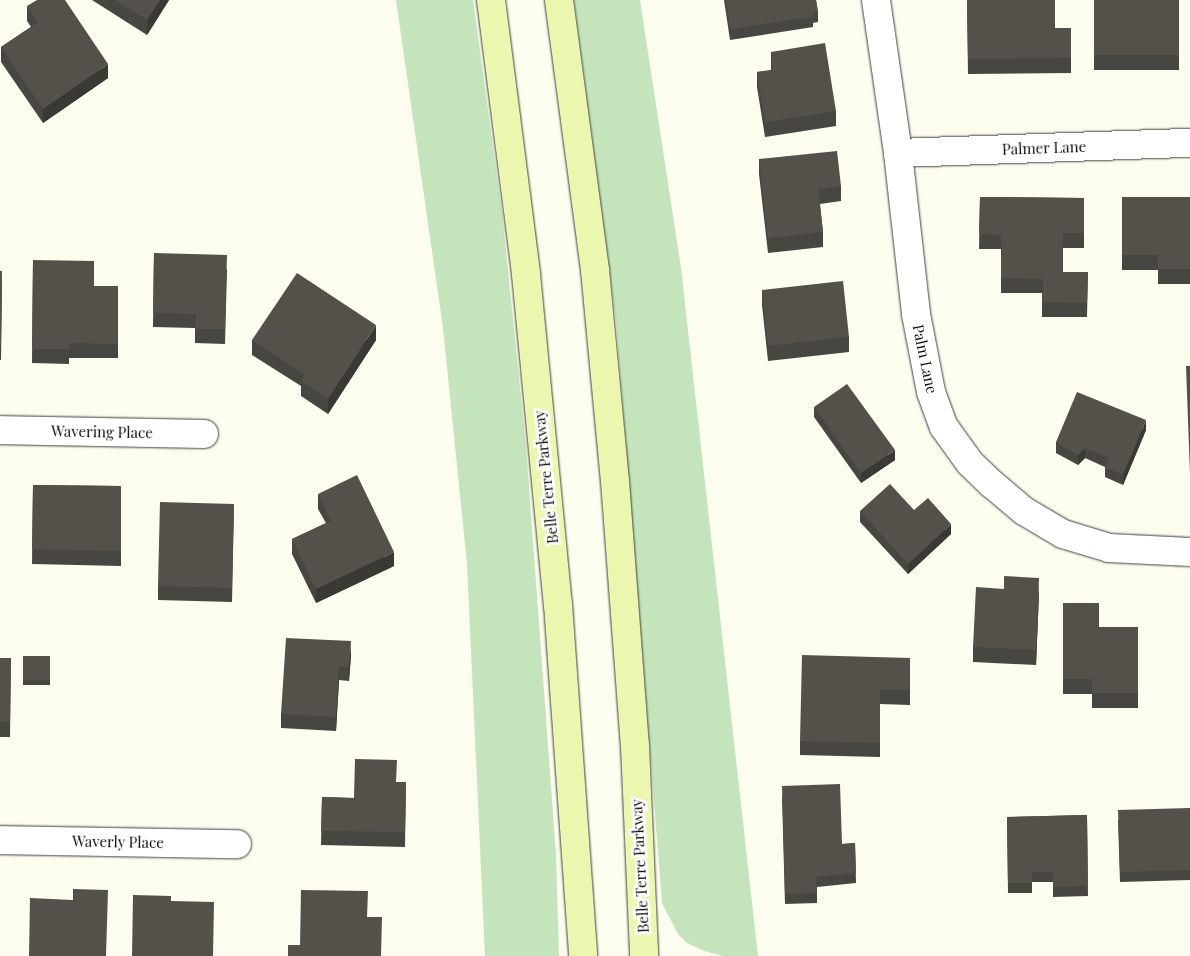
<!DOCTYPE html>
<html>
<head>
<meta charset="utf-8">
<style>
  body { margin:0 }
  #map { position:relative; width:1190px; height:956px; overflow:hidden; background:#fcfdee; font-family:"Playfair Display",serif }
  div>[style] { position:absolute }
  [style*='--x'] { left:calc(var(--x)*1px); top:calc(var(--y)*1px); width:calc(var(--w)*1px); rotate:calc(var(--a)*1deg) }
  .green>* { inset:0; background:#c4e5bb }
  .roads { filter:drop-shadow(0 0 1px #404040) drop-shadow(0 0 1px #404040) }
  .minor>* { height:28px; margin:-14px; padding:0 14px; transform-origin:14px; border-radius:14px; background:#fff }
  .secondary>* { height:28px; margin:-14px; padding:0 14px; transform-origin:14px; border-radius:14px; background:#ebf7af }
  .wall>* { inset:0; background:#484640 }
  .shaded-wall>* { inset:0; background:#3b3934 }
  .building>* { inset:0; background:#54514a }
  span { translate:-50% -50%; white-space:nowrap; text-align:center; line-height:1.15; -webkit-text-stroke:5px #fff; paint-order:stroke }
  .street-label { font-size:15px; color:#0d0d0d }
</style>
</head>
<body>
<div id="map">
  <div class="green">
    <div style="clip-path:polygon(396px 0,473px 0,502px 212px,526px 446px,556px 854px,559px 956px,485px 956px,467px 564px,443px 328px)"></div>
    <div style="clip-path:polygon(574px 0,640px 0,681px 268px,758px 956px,723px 956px,704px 951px,687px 943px,678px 934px,662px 903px,616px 321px)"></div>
  </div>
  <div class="roads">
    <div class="minor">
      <div style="--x:876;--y:0;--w:155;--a:81.8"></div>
      <div style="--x:898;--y:153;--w:162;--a:83.6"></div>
      <div style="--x:916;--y:314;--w:79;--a:79.1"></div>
      <div style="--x:931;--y:392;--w:37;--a:70"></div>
      <div style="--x:944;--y:427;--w:44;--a:54.2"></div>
      <div style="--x:970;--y:463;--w:30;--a:44"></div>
      <div style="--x:992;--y:484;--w:42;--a:40.2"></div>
      <div style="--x:1024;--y:511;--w:45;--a:30.5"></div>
      <div style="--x:1063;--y:534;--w:48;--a:16.9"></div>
      <div style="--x:1109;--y:548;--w:81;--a:2.8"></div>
      <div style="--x:898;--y:153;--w:292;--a:-2"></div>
      <div style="--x:0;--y:430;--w:204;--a:1.1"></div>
      <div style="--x:0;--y:840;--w:237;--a:1"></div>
    </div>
    <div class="secondary">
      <div style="--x:491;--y:0;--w:276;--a:82.7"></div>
      <div style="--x:526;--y:274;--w:332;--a:84.5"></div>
      <div style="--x:558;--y:604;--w:353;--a:85.9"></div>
      <div style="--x:559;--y:0;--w:272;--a:82.4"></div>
      <div style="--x:595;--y:270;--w:212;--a:84.6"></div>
      <div style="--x:615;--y:481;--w:266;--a:85.7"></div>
      <div style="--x:635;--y:746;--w:210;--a:87.5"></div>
    </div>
  </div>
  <div class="wall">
    <div style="clip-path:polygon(92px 0,169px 0,147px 35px)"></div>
    <div style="clip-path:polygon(724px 0,816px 0,818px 12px,818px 22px,813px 23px,813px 27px,730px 40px)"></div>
    <div style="clip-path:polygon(967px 0,1055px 28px,1071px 58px,1071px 73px,968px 74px)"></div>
    <div style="clip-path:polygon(1094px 0,1179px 0,1179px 70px,1094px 70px)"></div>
    <div style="clip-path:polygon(27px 6px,108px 78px,43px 123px,1px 62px,1px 47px,31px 27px,27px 21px)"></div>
    <div style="clip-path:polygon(771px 52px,836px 111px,836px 126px,765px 137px,757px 87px,757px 72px,771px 70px)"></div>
    <div style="clip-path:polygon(759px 159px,841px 186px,841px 201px,820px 204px,823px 232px,823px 247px,768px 253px,759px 174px)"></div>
    <div style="clip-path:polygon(980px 197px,1084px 198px,1084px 248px,1063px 248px,1063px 272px,1088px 272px,1087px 317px,1042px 317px,1042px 293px,1001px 293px,1001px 249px,979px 249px)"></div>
    <div style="clip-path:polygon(1122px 197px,1190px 197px,1190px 284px,1158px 284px,1158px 270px,1122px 270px)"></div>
    <div style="clip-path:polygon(154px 253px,227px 269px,225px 344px,195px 343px,195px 328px,153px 327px)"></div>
    <div style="clip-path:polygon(33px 260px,94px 286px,118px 286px,118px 358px,69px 358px,69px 364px,32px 363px)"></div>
    <div style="clip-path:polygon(0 271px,2px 285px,1px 360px,0 360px)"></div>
    <div style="clip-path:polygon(762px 290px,849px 337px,849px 352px,768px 361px,762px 305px)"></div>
    <div style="clip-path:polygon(252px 340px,376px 340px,328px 414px,301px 396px,301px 386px,252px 355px)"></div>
    <div style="clip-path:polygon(814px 407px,895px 460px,861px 483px,814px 417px)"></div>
    <div style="clip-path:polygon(1146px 430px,1123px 485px,1105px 477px,1105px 467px,1085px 458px,1078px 465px,1056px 453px,1056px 442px)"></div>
    <div style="clip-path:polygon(33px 485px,121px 486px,121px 566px,32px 564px)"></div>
    <div style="clip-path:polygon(318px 494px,394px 566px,316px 603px,292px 554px,292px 539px,326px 523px,318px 509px)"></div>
    <div style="clip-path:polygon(234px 504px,232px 602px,158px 600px,158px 586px)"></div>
    <div style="clip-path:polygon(914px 510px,951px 534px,908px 574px,860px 522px,860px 511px)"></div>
    <div style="clip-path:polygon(1039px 592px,1036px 665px,973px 662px,973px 647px)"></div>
    <div style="clip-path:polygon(1063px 603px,1099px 627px,1138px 627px,1138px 708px,1092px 708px,1092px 694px,1063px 694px)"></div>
    <div style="clip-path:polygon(351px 655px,349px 681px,339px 680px,336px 731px,281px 728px,281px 714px)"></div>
    <div style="clip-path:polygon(23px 656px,50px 656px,50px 685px,23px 685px)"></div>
    <div style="clip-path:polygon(0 658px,11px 658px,10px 737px,0 737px)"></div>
    <div style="clip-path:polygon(910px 658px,910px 705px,880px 704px,880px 757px,800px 755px,800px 741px)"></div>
    <div style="clip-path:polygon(397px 782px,406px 782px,405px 847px,321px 845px,322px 797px,354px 798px)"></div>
    <div style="clip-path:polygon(782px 796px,842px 844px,855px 843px,856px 883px,817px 887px,817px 903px,785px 904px)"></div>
    <div style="clip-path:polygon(1190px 808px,1190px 880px,1120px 882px,1118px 820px)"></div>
    <div style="clip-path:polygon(1087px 815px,1088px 896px,1053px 897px,1053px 882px,1032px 882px,1032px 893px,1008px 893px,1007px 817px)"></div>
  </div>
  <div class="shaded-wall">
    <div style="clip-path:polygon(160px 0,169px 0,147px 35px,147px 20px)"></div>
    <div style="clip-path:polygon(108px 64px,108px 78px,43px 123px,43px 109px)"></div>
    <div style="clip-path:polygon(376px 325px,376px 340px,328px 414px,328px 399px)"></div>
    <div style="clip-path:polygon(1146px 420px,1146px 430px,1123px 485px,1123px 475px)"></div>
    <div style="clip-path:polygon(1085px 448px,1085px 458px,1078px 465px,1078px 455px)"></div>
    <div style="clip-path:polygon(895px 450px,895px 460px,861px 483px,861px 473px)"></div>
    <div style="clip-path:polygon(951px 524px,951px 534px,908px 574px,908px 564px)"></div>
    <div style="clip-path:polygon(394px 552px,394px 566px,316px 603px,316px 589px)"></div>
    <div style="clip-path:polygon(1039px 578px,1039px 592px,1036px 665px,1036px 650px)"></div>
    <div style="clip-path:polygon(351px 641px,351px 655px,349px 681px,349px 667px)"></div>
    <div style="clip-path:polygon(339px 666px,339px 680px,336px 731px,336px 717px)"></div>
  </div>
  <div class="building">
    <div style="clip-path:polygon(37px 0,65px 0,108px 64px,43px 109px,1px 47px,38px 22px,27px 6px)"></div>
    <div style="clip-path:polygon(115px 0,160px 0,147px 20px)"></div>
    <div style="clip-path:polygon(726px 0,816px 0,818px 12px,813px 13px,813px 17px,730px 29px)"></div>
    <div style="clip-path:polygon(967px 0,1055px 0,1055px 28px,1071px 28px,1071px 58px,968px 59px)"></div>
    <div style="clip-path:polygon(1094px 0,1179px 0,1179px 55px,1094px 55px)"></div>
    <div style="clip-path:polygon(825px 43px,836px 111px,765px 122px,757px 72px,773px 70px,771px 52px)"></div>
    <div style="clip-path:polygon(837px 151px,841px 186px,818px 189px,823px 232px,768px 238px,759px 159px)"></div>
    <div style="clip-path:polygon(980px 197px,1084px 198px,1084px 233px,1063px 233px,1062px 272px,1088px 272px,1087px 303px,1042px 302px,1043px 279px,1001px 278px,1001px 235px,979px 234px)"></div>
    <div style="clip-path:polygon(1122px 197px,1190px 197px,1190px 269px,1158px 269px,1158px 255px,1122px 255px)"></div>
    <div style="clip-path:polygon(154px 253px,227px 255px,225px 329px,195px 329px,196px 314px,153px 313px)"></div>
    <div style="clip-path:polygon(33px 260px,94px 261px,94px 286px,118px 286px,118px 344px,69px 343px,69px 349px,32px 349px)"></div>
    <div style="clip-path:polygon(0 271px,2px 271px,1px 346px,0 346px)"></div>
    <div style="clip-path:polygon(297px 273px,376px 325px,328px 399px,301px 381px,305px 375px,252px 340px)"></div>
    <div style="clip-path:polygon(843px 281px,849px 337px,768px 346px,762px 290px)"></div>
    <div style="clip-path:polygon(1186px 366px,1190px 366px,1190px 474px)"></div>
    <div style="clip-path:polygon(847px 384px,895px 450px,861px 473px,814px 407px)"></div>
    <div style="clip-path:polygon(1077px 392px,1146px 420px,1123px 475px,1105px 467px,1109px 458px,1085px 448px,1078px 455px,1056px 442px)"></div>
    <div style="clip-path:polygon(357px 475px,394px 552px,316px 589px,292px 539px,331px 521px,318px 494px)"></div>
    <div style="clip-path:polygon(890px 484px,914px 510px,928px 498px,951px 524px,908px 564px,860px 511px)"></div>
    <div style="clip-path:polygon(33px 485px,121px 486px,121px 551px,32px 549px)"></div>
    <div style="clip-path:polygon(160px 502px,234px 504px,232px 588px,158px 586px)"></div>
    <div style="clip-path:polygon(1004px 576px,1039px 578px,1036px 650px,973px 647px,976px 587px,1004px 589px)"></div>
    <div style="clip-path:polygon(1063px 603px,1099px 603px,1099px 627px,1138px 627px,1138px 693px,1092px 693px,1092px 679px,1063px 679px)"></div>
    <div style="clip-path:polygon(286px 638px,351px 641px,349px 667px,339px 666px,336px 717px,281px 714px)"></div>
    <div style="clip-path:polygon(802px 655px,910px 658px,910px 690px,880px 690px,880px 743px,800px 741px)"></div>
    <div style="clip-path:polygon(23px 656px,50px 656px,50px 680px,23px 680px)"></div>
    <div style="clip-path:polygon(0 658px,11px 658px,10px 722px,0 722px)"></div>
    <div style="clip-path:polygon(355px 759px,397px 760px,396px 782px,406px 782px,405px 832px,321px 831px,322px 797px,354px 798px)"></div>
    <div style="clip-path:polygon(840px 784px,842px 844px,855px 843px,856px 873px,816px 877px,817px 893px,785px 894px,782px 786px)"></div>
    <div style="clip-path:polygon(1190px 808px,1190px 870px,1120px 872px,1118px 810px)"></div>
    <div style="clip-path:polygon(1087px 815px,1088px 886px,1053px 887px,1053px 872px,1032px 872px,1032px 883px,1008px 883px,1007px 817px)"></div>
    <div style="clip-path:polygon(73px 889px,108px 890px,106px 956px,29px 956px,30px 898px,73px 900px)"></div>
    <div style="clip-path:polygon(301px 890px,368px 891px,367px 917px,382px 917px,381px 956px,288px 956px,288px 945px,300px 945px)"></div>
    <div style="clip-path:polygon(133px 895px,171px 896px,171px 901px,214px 902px,213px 956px,132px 956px)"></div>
  </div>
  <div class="street-label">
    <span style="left:1044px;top:148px;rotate:-2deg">Palmer Lane</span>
    <span style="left:925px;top:359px;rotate:78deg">Palm Lane</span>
    <span style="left:102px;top:432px;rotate:1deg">Wavering Place</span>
    <span style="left:546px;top:477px;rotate:-96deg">Belle Terre Parkway</span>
    <span style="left:118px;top:842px;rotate:1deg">Waverly Place</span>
    <span style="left:640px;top:866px;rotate:-93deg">Belle Terre Parkway</span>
  </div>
</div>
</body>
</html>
